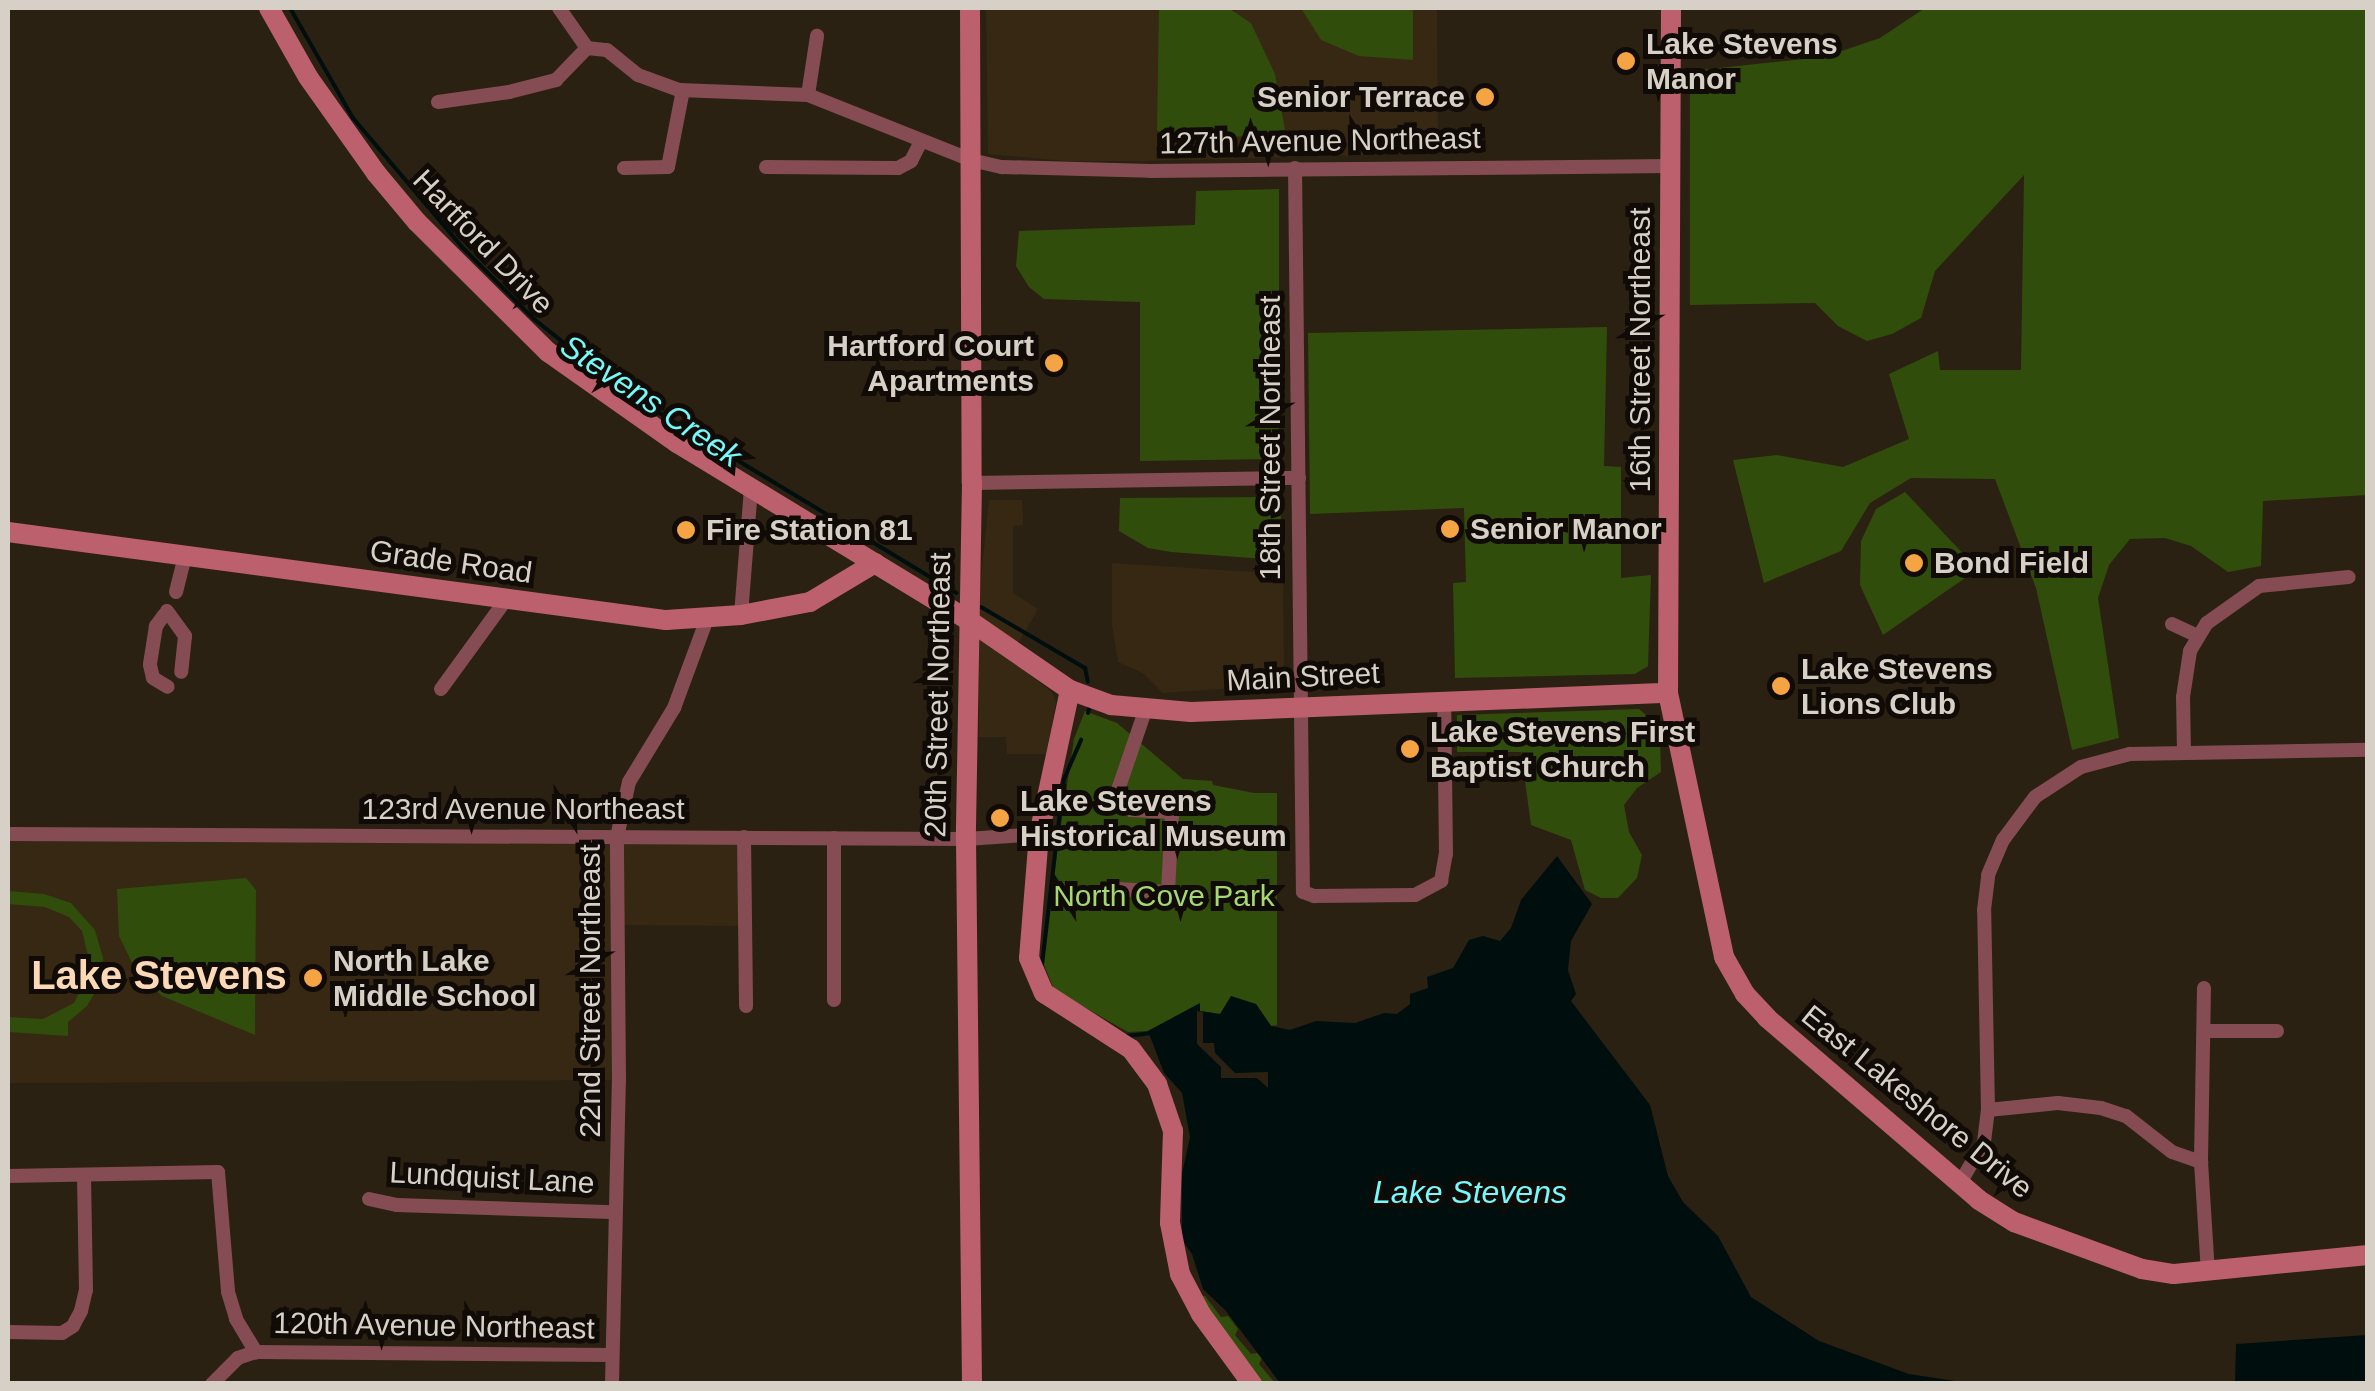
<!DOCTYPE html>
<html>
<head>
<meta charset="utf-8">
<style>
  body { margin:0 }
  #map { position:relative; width:2375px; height:1391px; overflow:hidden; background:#2b2112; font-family:Helvetica,sans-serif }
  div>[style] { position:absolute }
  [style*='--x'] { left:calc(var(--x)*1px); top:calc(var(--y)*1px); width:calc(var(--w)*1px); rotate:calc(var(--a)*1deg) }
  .built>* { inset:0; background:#362813 }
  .green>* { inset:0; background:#314d0b }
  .water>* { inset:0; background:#010e0e }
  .pier>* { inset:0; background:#2b2112 }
  .stream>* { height:4px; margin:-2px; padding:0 2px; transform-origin:2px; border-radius:2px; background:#010e0e }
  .street>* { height:14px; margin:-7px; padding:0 7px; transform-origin:7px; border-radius:7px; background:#864c53 }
  .secondary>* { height:20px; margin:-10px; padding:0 10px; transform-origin:10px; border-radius:10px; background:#bd606e }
  .dots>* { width:28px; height:28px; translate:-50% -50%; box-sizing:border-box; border:5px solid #100b06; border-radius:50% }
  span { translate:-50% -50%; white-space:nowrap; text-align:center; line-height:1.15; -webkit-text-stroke:10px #100b06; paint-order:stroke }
  .poi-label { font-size:30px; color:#d7d0c6; font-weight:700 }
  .left { translate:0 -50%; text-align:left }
  .right { translate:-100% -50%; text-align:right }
  .street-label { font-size:30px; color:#d7d0c6 }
  .park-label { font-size:30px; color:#a5d870 }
  .water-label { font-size:32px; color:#76f9fa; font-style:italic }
  .district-label { font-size:40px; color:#fcd9b6; font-weight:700 }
  .frame { position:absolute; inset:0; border:10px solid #d7d0c6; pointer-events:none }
</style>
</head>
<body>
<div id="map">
  <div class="built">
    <div style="clip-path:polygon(986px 8px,1437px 8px,1438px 153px,1144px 161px,1065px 161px,988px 154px)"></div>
    <div style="clip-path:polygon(989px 500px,1022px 500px,1023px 525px,1013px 526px,1013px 593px,1038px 609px,1009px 659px,1052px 692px,1056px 702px,1046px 754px,1007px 754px,1006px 737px,979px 737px,979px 597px)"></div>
    <div style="clip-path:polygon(1112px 563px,1283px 574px,1284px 684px,1163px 693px,1143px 673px,1118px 662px,1112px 625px)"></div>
    <div style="clip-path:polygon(8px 836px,744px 837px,744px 926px,618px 925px,619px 1080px,8px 1083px)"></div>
  </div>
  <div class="green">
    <div style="clip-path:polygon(1159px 8px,1230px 9px,1251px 23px,1275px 74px,1285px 130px,1229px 138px,1166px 138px,1157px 130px)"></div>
    <div style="clip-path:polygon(1301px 8px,1413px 8px,1413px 60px,1359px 56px,1321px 40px)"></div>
    <div style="clip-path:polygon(1925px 8px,2367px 8px,2367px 495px,2263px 501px,2261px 566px,2228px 572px,2191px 546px,2165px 538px,2130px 539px,2109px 565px,2098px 598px,2119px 738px,2072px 750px,2036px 588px,1995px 479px,1911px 478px,1870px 503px,1841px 551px,1764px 583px,1733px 460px,1777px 455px,1843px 467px,1909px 439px,1889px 374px,1938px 351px,1940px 370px,2021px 370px,2024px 175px,1935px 271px,1921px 318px,1892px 334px,1867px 341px,1838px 326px,1815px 303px,1690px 305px,1690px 71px,1824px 57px,1880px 38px)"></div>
    <div style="clip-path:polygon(1279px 189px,1279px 459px,1140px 461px,1140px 302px,1044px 299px,1029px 287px,1016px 266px,1019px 231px,1195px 225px,1196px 191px)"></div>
    <div style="clip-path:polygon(1607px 327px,1604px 466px,1621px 467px,1621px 578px,1651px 575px,1648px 666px,1635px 674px,1455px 678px,1453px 583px,1466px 582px,1464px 508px,1310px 514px,1308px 333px)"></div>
    <div style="clip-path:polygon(1905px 492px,1969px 560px,1968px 576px,1883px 635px,1860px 585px,1861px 541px,1876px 509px)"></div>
    <div style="clip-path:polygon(1273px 497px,1281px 507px,1280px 560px,1171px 552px,1148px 548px,1119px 531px,1120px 498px)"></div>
    <div style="clip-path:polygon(1639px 709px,1653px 721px,1660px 739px,1661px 772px,1637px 788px,1624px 805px,1629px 832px,1642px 855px,1637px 878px,1618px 898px,1601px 898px,1585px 890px,1571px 840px,1531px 825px,1521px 752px,1457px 752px,1457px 715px)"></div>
    <div style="clip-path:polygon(1085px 711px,1117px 723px,1183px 779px,1212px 781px,1213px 785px,1254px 793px,1277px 793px,1277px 1025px,1271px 1026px,1256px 1004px,1220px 1014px,1200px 1011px,1199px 1004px,1148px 1031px,1128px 1032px,1054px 990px,1041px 957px,1074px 739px)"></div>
    <div style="clip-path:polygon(246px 878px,256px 890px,255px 1035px,162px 996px,137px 973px,119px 936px,117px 889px)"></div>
    <div style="clip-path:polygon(8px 891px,44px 894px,71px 903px,95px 930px,103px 958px,101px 982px,87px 1006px,68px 1022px,68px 1036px,8px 1032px,8px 1017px,43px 1019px,74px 1003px,91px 968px,82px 931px,69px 917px,45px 907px,8px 904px)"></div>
    <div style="clip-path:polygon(1194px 1296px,1205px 1296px,1221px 1317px,1228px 1316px,1238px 1329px,1235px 1335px,1251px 1354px,1257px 1353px,1262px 1358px,1259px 1364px,1275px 1383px,1256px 1383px)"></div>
  </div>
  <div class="water">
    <div style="clip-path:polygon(1557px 856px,1592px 904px,1571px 941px,1568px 970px,1576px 994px,1571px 1001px,1650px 1105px,1668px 1176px,1683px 1202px,1718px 1236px,1751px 1297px,1819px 1341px,1909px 1374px,1968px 1383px,1280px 1383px,1226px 1311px,1203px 1289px,1192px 1254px,1182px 1240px,1182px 1174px,1190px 1137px,1182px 1093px,1164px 1073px,1148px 1031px,1200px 1003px,1200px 1011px,1220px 1014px,1231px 996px,1256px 1004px,1271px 1026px,1290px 1030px,1316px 1021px,1355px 1023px,1384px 1013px,1397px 1014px,1410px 1004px,1410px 994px,1428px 988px,1427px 977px,1453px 968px,1469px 940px,1483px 936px,1500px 941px,1511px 928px,1521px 900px)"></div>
    <div style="clip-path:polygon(2367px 1335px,2367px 1383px,2235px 1383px,2236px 1344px)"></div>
  </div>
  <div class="pier">
    <div style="clip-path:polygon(1197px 1011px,1203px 1012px,1203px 1043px,1214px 1043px,1215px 1053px,1235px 1073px,1268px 1072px,1268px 1088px,1257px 1078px,1221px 1078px,1221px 1067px,1197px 1044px)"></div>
  </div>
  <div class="stream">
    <div style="--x:290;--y:8;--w:127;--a:60.2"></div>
    <div style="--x:353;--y:118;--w:169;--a:49.8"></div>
    <div style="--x:462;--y:247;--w:102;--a:45"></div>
    <div style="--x:534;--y:319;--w:120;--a:38.6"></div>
    <div style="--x:628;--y:394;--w:384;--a:31.2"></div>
    <div style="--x:981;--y:607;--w:121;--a:30.4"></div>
    <div style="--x:1085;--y:668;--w:14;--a:78"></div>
    <div style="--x:1088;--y:713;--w:4;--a:-76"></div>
    <div style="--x:1042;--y:965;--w:187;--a:-83.3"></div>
    <div style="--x:1064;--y:779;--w:43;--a:-66.4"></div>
    <div style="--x:1127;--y:1036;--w:25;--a:-7"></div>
    <div style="--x:1152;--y:1033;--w:5;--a:53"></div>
  </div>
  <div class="street">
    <div style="--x:559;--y:8;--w:49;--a:55"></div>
    <div style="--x:808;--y:95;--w:60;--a:-81.3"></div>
    <div style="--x:438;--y:102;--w:72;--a:-8"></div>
    <div style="--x:509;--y:92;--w:49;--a:-14.3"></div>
    <div style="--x:556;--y:80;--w:45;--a:-45.9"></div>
    <div style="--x:587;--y:48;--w:20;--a:6"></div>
    <div style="--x:607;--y:50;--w:40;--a:39"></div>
    <div style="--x:638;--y:75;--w:44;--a:20.1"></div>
    <div style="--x:679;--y:90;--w:129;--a:2.2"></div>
    <div style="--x:808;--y:95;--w:175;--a:21.7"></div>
    <div style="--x:971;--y:160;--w:32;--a:13"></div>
    <div style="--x:1002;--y:167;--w:148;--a:1.5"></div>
    <div style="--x:1150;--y:171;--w:520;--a:-0.55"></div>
    <div style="--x:766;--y:167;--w:132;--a:0.4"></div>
    <div style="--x:898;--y:168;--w:15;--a:-28"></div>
    <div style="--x:911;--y:161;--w:22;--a:-63"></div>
    <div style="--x:624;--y:168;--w:44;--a:-1.3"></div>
    <div style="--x:668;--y:167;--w:78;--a:-79"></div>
    <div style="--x:1295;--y:168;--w:724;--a:89.37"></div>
    <div style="--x:1303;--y:892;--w:12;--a:20"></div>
    <div style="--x:1314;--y:896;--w:101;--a:-0.6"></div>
    <div style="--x:1415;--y:895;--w:30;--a:-28"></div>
    <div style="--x:1441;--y:881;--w:27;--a:-80"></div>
    <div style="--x:1446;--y:854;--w:154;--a:-90.7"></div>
    <div style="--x:972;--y:483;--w:327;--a:-0.9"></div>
    <div style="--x:176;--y:592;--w:37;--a:-76"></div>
    <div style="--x:167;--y:611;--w:31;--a:54"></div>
    <div style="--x:185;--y:636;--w:36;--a:96"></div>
    <div style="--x:164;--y:615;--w:14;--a:126"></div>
    <div style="--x:156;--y:626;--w:39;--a:99"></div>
    <div style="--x:150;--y:665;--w:13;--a:77"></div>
    <div style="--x:153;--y:678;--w:17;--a:31"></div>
    <div style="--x:741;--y:615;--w:127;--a:-85.5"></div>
    <div style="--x:2172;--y:624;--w:29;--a:25"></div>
    <div style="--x:441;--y:689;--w:109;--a:-54"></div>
    <div style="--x:2184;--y:753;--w:56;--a:-91"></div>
    <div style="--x:2183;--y:697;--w:47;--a:-81.3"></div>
    <div style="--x:2190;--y:651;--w:33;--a:-59"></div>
    <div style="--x:2207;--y:623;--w:64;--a:-35.4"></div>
    <div style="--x:2259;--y:586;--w:90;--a:-5.7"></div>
    <div style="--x:8;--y:834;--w:958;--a:0.3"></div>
    <div style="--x:966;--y:839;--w:73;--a:-3.9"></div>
    <div style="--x:744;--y:837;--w:169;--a:89.3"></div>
    <div style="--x:1117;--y:889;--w:51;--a:3.4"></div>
    <div style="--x:1168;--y:892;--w:80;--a:-87.1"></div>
    <div style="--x:1172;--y:812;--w:41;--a:-177.2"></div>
    <div style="--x:1131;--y:810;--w:13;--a:-153"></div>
    <div style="--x:1119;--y:804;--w:17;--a:-90"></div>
    <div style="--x:1119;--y:787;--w:80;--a:-71.1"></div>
    <div style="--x:2204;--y:988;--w:174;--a:91"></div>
    <div style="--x:2201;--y:1162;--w:110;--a:86.4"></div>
    <div style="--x:834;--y:1000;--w:162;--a:-90"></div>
    <div style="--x:2204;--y:1031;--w:73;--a:0"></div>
    <div style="--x:1988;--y:1110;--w:70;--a:-5.7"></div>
    <div style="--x:2058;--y:1103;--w:43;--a:6.6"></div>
    <div style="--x:2101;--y:1108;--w:26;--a:18"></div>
    <div style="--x:2126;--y:1116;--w:58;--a:38"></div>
    <div style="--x:2172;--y:1152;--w:31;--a:19"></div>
    <div style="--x:8;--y:1176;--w:210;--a:-1.1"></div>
    <div style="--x:218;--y:1172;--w:120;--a:85.2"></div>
    <div style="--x:228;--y:1292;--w:28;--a:73"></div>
    <div style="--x:236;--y:1319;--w:39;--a:59"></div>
    <div style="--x:256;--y:1352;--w:19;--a:162"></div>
    <div style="--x:238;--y:1358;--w:37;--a:135"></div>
    <div style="--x:1960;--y:1183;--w:48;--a:-59.7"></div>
    <div style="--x:1984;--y:1142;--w:32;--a:-83"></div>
    <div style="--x:1988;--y:1110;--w:200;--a:-91.1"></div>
    <div style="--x:1984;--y:910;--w:35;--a:-83"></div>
    <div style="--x:1988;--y:875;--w:38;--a:-67"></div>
    <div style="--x:2003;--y:840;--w:54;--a:-53.3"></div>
    <div style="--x:2035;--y:797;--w:55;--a:-33.1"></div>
    <div style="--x:2081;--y:767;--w:51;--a:-14.9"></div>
    <div style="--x:2130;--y:754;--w:238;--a:-1"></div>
    <div style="--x:369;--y:1199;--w:29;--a:12"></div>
    <div style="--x:397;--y:1205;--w:215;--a:1.9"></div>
    <div style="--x:8;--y:1332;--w:54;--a:1.1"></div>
    <div style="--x:62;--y:1333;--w:13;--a:-32"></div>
    <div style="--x:73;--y:1326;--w:17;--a:-62"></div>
    <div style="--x:81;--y:1311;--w:22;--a:-77"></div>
    <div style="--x:86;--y:1290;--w:113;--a:-91"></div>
    <div style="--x:256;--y:1352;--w:356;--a:0.5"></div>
    <div style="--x:612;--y:1384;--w:304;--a:-88.7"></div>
    <div style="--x:619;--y:1080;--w:243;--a:-90.5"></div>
    <div style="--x:617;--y:837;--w:56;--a:-77.7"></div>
    <div style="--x:629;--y:782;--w:87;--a:-58.7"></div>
    <div style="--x:674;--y:708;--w:95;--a:-69.7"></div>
  </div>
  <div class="secondary">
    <div style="--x:269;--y:8;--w:79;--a:60.5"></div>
    <div style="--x:308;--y:77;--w:118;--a:54.7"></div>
    <div style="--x:376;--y:173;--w:64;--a:50.1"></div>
    <div style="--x:417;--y:222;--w:185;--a:44.8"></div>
    <div style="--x:548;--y:352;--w:158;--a:35.2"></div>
    <div style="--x:677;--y:443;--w:339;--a:31.3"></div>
    <div style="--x:967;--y:619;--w:125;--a:34.6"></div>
    <div style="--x:1070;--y:690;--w:44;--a:20.1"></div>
    <div style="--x:1111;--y:705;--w:80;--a:5"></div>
    <div style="--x:1191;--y:712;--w:477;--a:-2.3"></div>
    <div style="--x:970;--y:8;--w:475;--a:89.8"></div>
    <div style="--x:972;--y:483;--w:356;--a:91"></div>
    <div style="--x:966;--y:839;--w:545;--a:89.37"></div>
    <div style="--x:1671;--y:8;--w:685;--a:90.25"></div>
    <div style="--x:1668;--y:693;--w:270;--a:78"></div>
    <div style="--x:1724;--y:957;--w:43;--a:60.4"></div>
    <div style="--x:1745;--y:994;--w:33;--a:47"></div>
    <div style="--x:1767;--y:1018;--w:279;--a:40.6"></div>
    <div style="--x:1979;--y:1200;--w:41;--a:32.2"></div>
    <div style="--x:2014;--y:1222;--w:136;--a:20.2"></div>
    <div style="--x:2142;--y:1269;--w:32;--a:9"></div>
    <div style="--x:2174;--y:1274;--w:195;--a:-5.6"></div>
    <div style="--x:8;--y:532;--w:664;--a:7.62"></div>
    <div style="--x:666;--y:620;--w:75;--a:-3.8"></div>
    <div style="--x:741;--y:615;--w:70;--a:-10.7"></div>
    <div style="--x:810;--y:602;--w:76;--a:-31"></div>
    <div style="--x:1070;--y:690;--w:147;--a:102.1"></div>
    <div style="--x:1039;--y:834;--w:124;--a:94.6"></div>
    <div style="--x:1029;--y:958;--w:38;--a:67"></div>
    <div style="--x:1044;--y:993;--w:103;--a:32.8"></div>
    <div style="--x:1131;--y:1049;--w:44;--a:53.4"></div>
    <div style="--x:1157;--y:1084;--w:50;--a:71.2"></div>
    <div style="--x:1173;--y:1131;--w:92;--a:91.9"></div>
    <div style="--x:1170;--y:1223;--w:52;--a:78.9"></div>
    <div style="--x:1180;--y:1274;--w:45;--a:62.3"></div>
    <div style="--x:1201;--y:1314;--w:87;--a:53.9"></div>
  </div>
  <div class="dots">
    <div style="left:1626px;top:61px;background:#f4a443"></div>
    <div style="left:1485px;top:97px;background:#f4a443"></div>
    <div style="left:1054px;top:363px;background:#f4a443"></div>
    <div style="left:1450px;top:529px;background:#f4a443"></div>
    <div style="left:686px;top:530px;background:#f4a443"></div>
    <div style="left:1914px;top:563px;background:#f4a443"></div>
    <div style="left:1781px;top:686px;background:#f4a443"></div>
    <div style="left:1410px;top:749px;background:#f4a443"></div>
    <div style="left:1000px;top:818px;background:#f4a443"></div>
    <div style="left:313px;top:978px;background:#f4a443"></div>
  </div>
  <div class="poi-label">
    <span class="left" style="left:1646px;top:61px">Lake Stevens<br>Manor</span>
    <span class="right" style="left:1465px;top:97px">Senior Terrace</span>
    <span class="right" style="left:1034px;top:363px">Hartford Court<br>Apartments</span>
    <span class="left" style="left:1470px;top:529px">Senior Manor</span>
    <span class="left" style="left:706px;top:530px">Fire Station 81</span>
    <span class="left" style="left:1934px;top:563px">Bond Field</span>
    <span class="left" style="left:1801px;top:686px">Lake Stevens<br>Lions Club</span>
    <span class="left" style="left:1430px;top:749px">Lake Stevens First<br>Baptist Church</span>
    <span class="left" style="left:1020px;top:818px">Lake Stevens<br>Historical Museum</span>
    <span class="left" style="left:333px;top:978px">North Lake<br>Middle School</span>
  </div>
  <div class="street-label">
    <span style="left:1320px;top:141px;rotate:-1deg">127th Avenue Northeast</span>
    <span style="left:483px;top:242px;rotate:46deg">Hartford Drive</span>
    <span style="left:1640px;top:350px;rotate:-90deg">16th Street Northeast</span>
    <span style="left:1270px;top:438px;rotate:-90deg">18th Street Northeast</span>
    <span style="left:451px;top:562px;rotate:8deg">Grade Road</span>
    <span style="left:1303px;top:677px;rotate:-3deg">Main Street</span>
    <span style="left:938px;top:695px;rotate:-89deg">20th Street Northeast</span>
    <span style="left:523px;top:809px">123rd Avenue Northeast</span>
    <span style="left:590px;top:991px;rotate:-90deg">22nd Street Northeast</span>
    <span style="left:1917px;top:1102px;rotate:39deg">East Lakeshore Drive</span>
    <span style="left:492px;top:1178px;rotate:3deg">Lundquist Lane</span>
    <span style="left:434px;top:1326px;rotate:1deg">120th Avenue Northeast</span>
  </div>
  <div class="park-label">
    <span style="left:1164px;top:896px">North Cove Park</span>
  </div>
  <div class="water-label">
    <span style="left:651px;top:401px;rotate:34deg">Stevens Creek</span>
    <span style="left:1470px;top:1192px">Lake Stevens</span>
  </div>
  <div class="district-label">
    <span style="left:159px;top:975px">Lake Stevens</span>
  </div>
  <div class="frame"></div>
</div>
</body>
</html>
